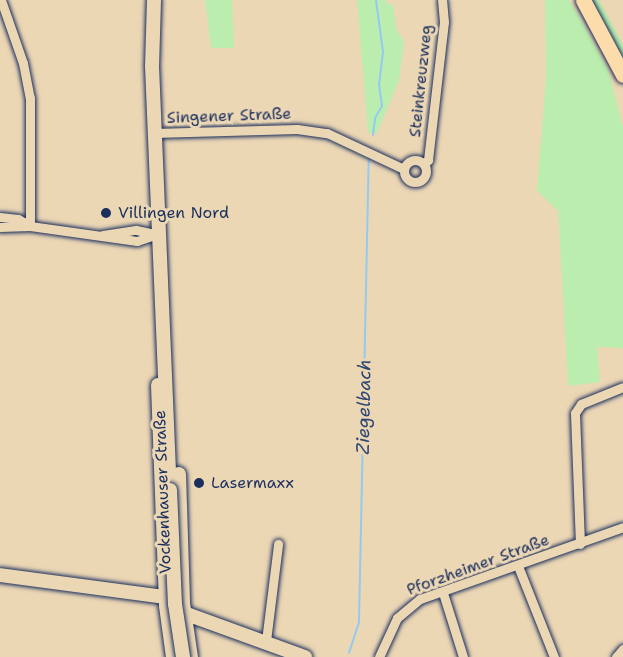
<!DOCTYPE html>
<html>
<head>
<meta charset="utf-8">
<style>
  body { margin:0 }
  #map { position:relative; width:623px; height:657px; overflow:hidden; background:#ecd7b5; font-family:"Shantell Sans",sans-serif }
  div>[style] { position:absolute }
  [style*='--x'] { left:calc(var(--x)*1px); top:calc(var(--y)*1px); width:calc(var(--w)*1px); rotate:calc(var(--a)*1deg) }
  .green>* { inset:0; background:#baedae }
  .stream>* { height:2px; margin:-1px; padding:0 1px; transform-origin:1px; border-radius:1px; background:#93caf2 }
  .roads { filter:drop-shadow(0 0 2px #1b2f5e) drop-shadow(0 0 2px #1b2f5e) }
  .street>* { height:9px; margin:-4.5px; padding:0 4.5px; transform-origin:4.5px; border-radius:4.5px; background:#ecd7b5 }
  .street>.ring { margin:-4.5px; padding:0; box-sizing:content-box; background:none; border:9px solid #ecd7b5; border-radius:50% }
  .secondary>* { height:14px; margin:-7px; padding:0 7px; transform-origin:7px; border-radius:7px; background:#ecd7b5 }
  .primary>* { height:15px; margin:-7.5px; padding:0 7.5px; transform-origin:7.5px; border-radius:7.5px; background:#fddcac }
  .bridges { filter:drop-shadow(0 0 2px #1b2f5e) drop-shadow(0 0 2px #1b2f5e) }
  .secondary-bridge>* { height:14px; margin:-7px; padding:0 7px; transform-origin:7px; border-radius:7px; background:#ecd7b5 }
  .dots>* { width:16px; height:16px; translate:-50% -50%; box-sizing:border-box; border:3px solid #ecd7b5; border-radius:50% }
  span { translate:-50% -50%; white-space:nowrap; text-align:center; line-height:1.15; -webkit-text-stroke:6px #ecd7b5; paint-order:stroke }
  .street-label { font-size:16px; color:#1b2f5e }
  .poi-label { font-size:16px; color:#1b2f5e }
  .left { translate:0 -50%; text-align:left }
  .water-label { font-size:18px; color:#2d4674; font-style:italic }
</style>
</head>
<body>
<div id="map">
  <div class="green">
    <div style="clip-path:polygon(205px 0,232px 0,234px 48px,211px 48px)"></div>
    <div style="clip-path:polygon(357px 0,386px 0,388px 5px,393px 4px,396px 29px,404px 41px,399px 80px,377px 133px,368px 133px)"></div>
    <div style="clip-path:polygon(545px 0,569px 0,580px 18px,608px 70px,623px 126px,623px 348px,597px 347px,600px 382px,568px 386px,558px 211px,537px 191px,546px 78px)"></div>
    <div style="clip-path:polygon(589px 0,599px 0,623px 45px,623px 65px)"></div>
  </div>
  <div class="stream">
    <div style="--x:373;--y:135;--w:17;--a:-83"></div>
    <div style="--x:375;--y:118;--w:14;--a:-60"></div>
    <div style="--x:382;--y:106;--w:21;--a:-98"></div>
    <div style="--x:379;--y:85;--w:33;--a:-83"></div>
    <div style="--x:383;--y:52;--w:52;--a:-97.7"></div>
    <div style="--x:349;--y:653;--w:33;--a:-72"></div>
    <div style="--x:359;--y:622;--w:463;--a:-88.8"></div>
  </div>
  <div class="roads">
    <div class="street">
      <div style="--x:1;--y:0;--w:67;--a:70.8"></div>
      <div style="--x:23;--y:63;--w:36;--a:79"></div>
      <div style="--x:30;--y:98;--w:128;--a:90"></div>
      <div style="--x:154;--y:133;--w:143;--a:-1.6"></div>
      <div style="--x:297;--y:129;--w:30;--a:8"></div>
      <div style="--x:327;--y:133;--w:85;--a:25.1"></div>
      <div class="ring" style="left:404px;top:160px;width:13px;height:13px"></div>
      <div style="--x:424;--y:164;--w:6;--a:-45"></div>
      <div style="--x:428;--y:160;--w:139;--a:-83.4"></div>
      <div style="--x:444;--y:22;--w:22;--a:-95"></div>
      <div style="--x:0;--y:217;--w:18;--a:6"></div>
      <div style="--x:18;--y:219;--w:14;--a:30"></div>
      <div style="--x:0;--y:227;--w:30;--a:-2"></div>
      <div style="--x:30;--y:226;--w:108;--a:8"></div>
      <div style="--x:137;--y:241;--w:21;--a:-19"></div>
      <div style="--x:103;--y:235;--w:33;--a:-9"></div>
      <div style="--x:136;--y:230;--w:19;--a:12"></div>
      <div style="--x:580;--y:544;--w:131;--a:-92.2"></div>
      <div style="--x:575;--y:413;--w:11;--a:-56"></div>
      <div style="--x:581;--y:404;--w:45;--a:-22"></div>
      <div style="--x:518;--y:566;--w:98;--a:68.4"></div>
      <div style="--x:443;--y:593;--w:67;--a:72.6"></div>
      <div style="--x:266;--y:641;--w:98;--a:-82.9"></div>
      <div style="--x:379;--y:657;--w:43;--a:-65.2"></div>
      <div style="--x:397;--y:618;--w:30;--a:-40"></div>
      <div style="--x:420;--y:599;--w:215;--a:-19.5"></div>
      <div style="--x:616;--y:657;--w:11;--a:-49"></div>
    </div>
    <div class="secondary">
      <div style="--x:154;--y:0;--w:66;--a:91.7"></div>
      <div style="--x:152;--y:66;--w:424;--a:87.6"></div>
      <div style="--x:158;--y:385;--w:221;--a:87.9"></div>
      <div style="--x:166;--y:606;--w:51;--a:82.2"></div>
      <div style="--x:179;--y:474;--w:129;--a:88.2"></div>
      <div style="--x:183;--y:603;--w:55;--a:81.6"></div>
      <div style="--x:0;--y:575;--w:166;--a:7.6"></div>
      <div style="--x:184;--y:613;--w:129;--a:20"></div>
    </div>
    <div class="primary">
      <div style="--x:583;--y:0;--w:85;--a:61.9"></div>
    </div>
  </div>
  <div class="bridges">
    <div class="secondary-bridge">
      <div style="--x:170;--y:490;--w:114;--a:87.5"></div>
      <div style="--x:175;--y:604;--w:54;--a:81.4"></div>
    </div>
  </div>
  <div class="dots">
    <div style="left:106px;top:213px;background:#1b2f5e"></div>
    <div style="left:199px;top:483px;background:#1b2f5e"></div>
  </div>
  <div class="street-label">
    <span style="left:421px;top:81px;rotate:-84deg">Steinkreuzweg</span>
    <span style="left:229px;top:116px;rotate:-2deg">Singener Straße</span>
    <span style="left:163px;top:492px;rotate:-92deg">Vockenhauser Straße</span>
    <span style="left:478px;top:565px;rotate:-20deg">Pforzheimer Straße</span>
  </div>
  <div class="poi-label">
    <span class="left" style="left:118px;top:213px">Villingen Nord</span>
    <span class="left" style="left:211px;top:483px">Lasermaxx</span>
  </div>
  <div class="water-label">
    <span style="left:364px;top:407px;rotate:-89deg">Ziegelbach</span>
  </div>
</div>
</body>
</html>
